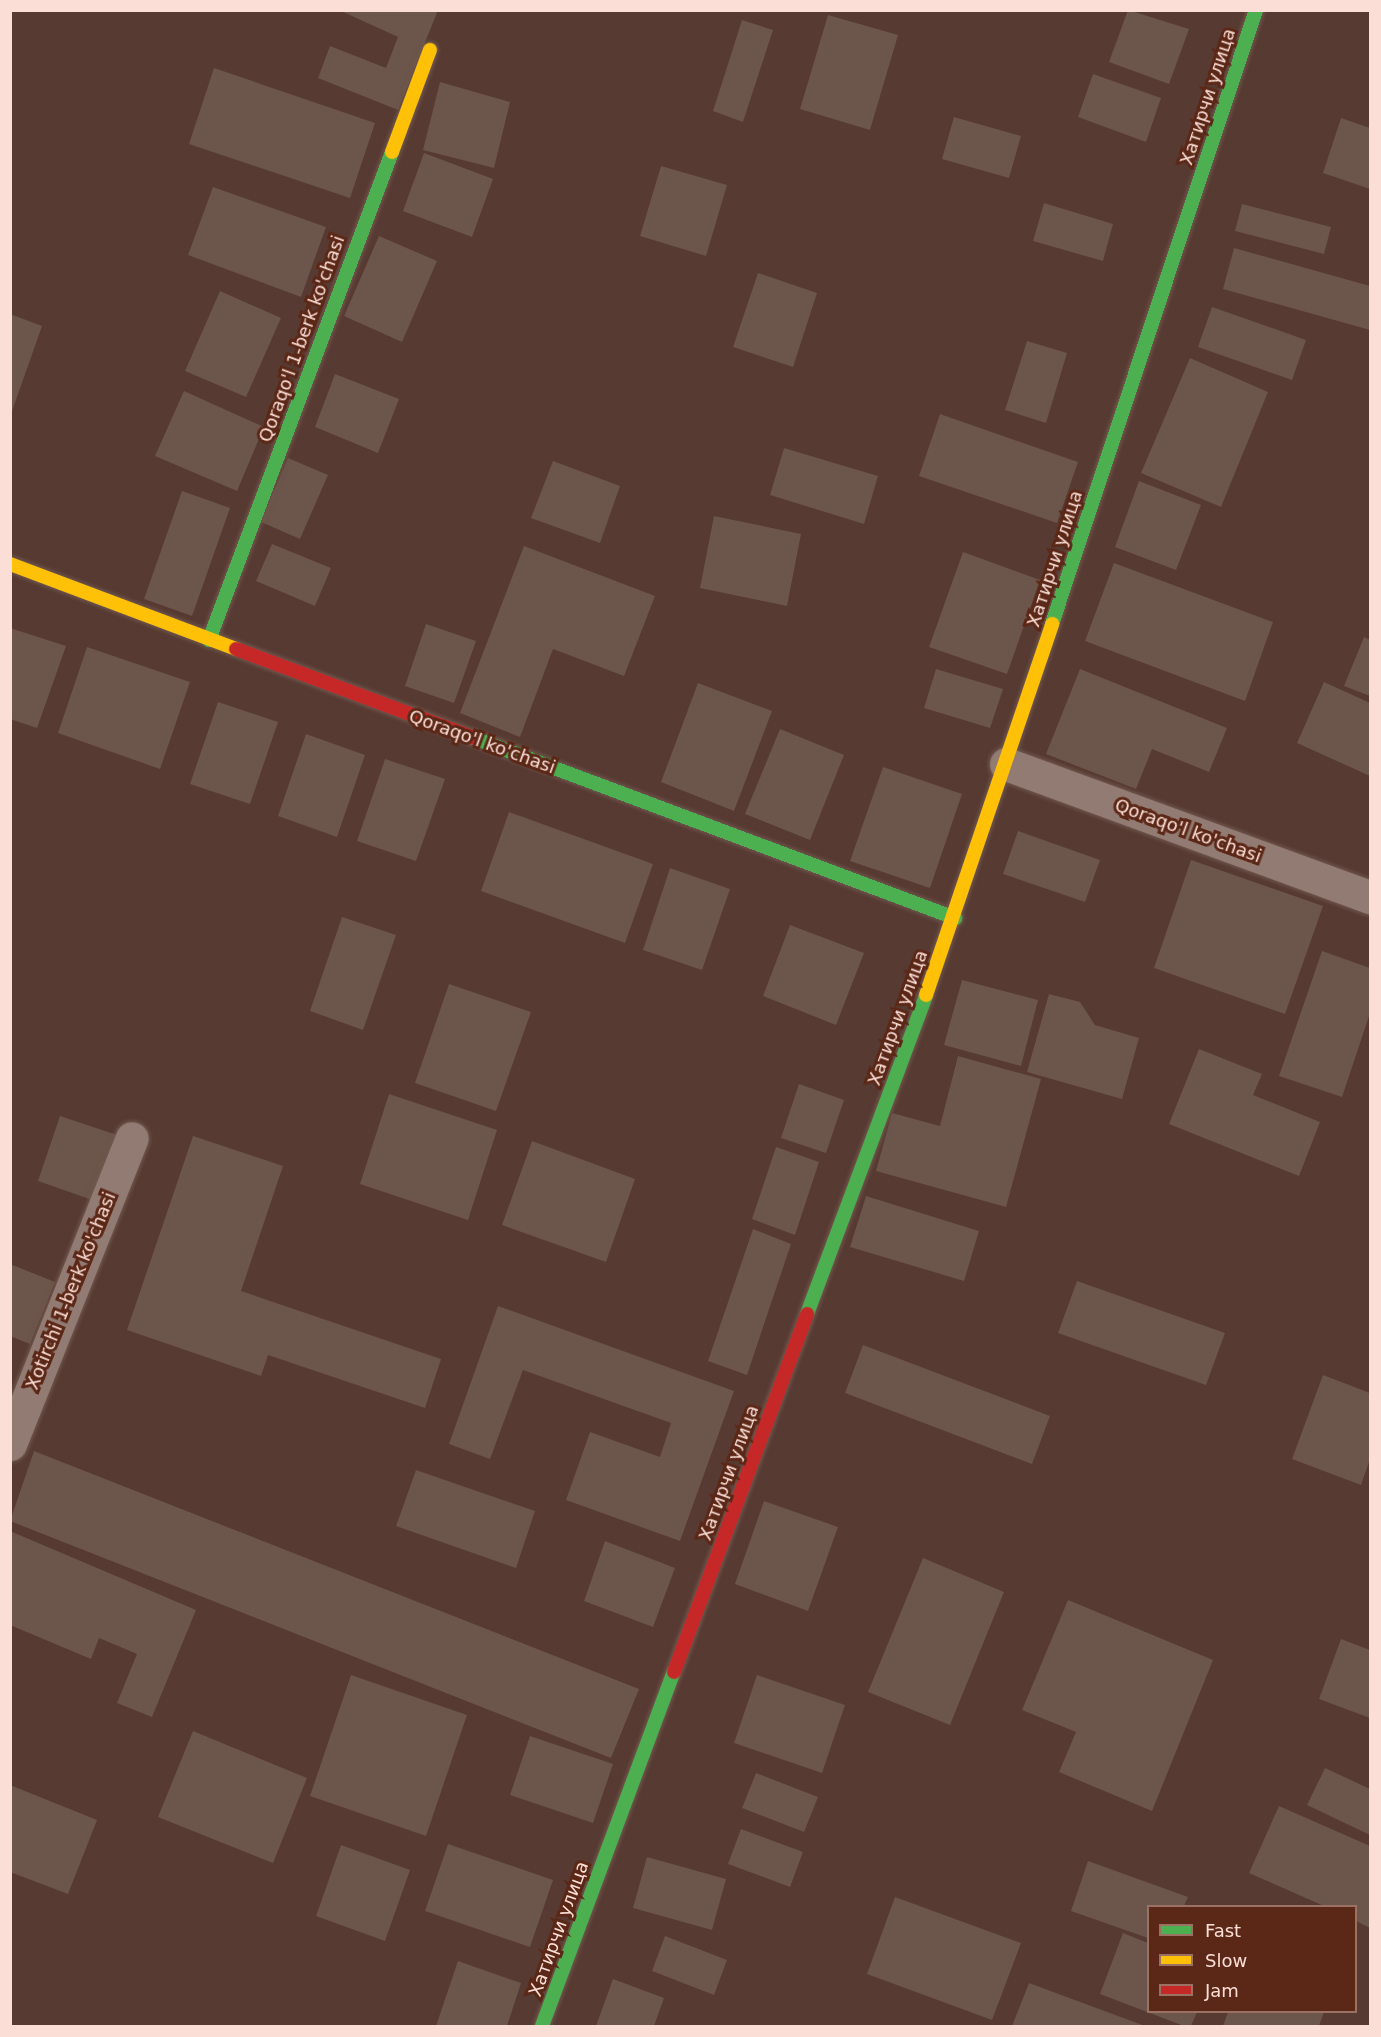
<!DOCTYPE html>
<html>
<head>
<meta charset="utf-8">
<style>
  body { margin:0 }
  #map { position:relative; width:1381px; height:2037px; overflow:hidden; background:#573a31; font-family:"DejaVu Sans",sans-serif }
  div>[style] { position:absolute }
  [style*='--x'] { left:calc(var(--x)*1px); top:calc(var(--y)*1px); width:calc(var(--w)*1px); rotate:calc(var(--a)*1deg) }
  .building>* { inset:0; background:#6c554a }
  .roads { filter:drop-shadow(0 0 2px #705850) drop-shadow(0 0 2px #705850) }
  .street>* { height:33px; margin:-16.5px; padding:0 16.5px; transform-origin:16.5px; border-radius:16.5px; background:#927b72 }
  .fast>* { height:14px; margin:-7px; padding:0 7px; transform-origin:7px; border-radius:7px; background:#4caf50 }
  .slow>* { height:14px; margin:-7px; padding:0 7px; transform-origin:7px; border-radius:7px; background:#ffc107 }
  .jam>* { height:14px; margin:-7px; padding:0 7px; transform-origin:7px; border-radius:7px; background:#c62828 }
  span { translate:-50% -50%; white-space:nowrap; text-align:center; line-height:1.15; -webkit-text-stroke:6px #5b2717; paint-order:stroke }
  .street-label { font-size:18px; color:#fbdfd7 }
  .frame { position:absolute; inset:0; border:12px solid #fbdfd7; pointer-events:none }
  .legend { position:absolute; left:1147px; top:1905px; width:210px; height:108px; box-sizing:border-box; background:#5b2717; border:2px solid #9b7164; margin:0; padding:8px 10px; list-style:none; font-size:18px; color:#fbdfd7 }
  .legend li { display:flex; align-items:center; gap:12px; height:30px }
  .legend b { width:30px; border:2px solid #9b7164 }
</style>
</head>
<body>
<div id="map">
  <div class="building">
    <div style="clip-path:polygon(339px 10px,438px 10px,398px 110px,318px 78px,330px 46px,386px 68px,398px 37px)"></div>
    <div style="clip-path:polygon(1128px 10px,1189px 29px,1169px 84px,1109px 62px)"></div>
    <div style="clip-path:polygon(828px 15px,898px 35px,870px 130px,800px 109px)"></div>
    <div style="clip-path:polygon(742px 20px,773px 30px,743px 122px,713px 111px)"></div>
    <div style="clip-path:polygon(214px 68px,375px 123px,350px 198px,189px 144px)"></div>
    <div style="clip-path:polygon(1093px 74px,1161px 98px,1146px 142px,1078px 117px)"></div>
    <div style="clip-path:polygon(440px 82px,510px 102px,494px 168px,423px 150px)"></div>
    <div style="clip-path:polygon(954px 117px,1021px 136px,1009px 178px,942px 159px)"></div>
    <div style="clip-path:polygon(1341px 118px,1370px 128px,1370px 189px,1323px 173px)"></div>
    <div style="clip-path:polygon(424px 153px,493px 179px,472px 237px,403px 211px)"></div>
    <div style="clip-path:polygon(661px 166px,727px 185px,706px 256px,640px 236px)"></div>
    <div style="clip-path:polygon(213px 187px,326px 227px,301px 297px,188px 255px)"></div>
    <div style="clip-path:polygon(1044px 203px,1113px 224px,1103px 261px,1033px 241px)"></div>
    <div style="clip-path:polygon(1242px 204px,1331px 227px,1324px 254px,1235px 231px)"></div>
    <div style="clip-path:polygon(379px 236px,437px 261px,402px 342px,344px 316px)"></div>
    <div style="clip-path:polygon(1234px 248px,1370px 286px,1370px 330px,1223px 289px)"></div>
    <div style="clip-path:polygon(758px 273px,817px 293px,793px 367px,733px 347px)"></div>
    <div style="clip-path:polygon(220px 291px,281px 318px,246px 397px,185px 371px)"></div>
    <div style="clip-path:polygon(1212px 307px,1306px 340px,1292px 380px,1198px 347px)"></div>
    <div style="clip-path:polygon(10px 314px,42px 326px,11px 414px,10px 414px)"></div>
    <div style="clip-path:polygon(1027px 341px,1067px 353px,1046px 423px,1005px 410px)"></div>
    <div style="clip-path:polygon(1190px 358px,1268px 392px,1221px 507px,1141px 473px)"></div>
    <div style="clip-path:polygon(335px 374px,399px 399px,378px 453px,315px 427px)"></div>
    <div style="clip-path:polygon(184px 391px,264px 427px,237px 491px,155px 456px)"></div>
    <div style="clip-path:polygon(940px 414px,1078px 462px,1057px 523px,919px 476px)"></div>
    <div style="clip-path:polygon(784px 448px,878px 476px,864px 524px,770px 495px)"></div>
    <div style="clip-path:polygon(288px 458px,328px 475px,300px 539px,261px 522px)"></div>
    <div style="clip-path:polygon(553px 461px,620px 486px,600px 543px,531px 518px)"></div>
    <div style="clip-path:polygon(1139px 481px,1201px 505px,1176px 570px,1115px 547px)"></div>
    <div style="clip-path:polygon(182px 491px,230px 508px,192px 616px,144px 599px)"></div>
    <div style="clip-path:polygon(714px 516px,801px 534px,787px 606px,700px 588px)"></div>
    <div style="clip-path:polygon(272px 544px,331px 568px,315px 606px,256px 581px)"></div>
    <div style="clip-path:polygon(524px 546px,655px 596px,624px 676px,553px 649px,520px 737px,460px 713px)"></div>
    <div style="clip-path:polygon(963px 552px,1040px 580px,1007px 674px,929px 647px)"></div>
    <div style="clip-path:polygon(1114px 563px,1273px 622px,1245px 701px,1085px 641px)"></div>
    <div style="clip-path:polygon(426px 624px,476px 641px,454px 703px,405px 686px)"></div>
    <div style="clip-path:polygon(10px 628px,66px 646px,37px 728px,10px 719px)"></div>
    <div style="clip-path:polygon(1364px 637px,1370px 640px,1370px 696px,1344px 686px)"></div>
    <div style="clip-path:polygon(87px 647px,190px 682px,160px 769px,58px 733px)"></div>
    <div style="clip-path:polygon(936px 669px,1003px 689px,990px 728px,924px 708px)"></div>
    <div style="clip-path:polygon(1080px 669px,1227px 728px,1209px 772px,1152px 749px,1136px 789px,1046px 754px)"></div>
    <div style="clip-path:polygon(1324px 682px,1370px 703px,1370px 776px,1297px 743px)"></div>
    <div style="clip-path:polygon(698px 683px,772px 711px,734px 811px,661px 782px)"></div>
    <div style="clip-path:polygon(218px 702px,278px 722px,250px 804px,190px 784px)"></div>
    <div style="clip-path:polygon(780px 729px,844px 755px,810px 840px,745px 814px)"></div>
    <div style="clip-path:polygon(306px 734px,365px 755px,337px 837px,278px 816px)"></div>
    <div style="clip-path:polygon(385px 759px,445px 779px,416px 861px,357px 841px)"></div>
    <div style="clip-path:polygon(883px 767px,962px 794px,930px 888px,850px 861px)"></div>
    <div style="clip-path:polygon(509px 812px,653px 864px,625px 943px,481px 891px)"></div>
    <div style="clip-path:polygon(1018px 831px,1100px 860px,1085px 902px,1003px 874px)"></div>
    <div style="clip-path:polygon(1191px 860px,1323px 906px,1285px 1014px,1154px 968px)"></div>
    <div style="clip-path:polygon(670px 868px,730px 889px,702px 970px,643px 950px)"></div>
    <div style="clip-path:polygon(342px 917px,396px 935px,363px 1030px,310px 1011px)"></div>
    <div style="clip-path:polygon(790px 925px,864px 953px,836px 1025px,763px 996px)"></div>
    <div style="clip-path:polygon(1322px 951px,1370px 968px,1370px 1013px,1342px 1097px,1279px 1076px)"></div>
    <div style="clip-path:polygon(962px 980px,1038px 1000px,1021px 1066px,944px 1045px)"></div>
    <div style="clip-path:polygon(449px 984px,531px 1012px,496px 1111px,415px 1083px)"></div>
    <div style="clip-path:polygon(1049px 994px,1080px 1002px,1095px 1025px,1139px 1038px,1122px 1099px,1027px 1072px)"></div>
    <div style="clip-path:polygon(1199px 1049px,1262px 1074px,1253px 1095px,1320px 1122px,1299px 1176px,1169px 1124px)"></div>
    <div style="clip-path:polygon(958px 1056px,1041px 1079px,1006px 1207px,876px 1171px,892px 1113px,940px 1126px)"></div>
    <div style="clip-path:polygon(799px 1084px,844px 1100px,826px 1153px,781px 1138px)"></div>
    <div style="clip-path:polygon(389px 1094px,497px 1130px,468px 1220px,360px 1184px)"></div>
    <div style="clip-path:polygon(60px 1116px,120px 1136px,98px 1202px,38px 1181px)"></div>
    <div style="clip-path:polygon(193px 1136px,283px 1166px,241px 1291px,441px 1359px,425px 1408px,268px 1355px,261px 1376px,127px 1330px)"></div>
    <div style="clip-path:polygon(532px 1141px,635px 1179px,606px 1262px,502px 1225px)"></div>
    <div style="clip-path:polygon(776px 1147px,819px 1162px,795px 1235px,752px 1219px)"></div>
    <div style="clip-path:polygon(866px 1196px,979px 1231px,964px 1281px,850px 1247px)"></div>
    <div style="clip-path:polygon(753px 1229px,791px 1244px,747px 1375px,708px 1361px)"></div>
    <div style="clip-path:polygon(10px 1264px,55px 1282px,30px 1344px,10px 1336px)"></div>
    <div style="clip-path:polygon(1077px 1281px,1225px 1333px,1206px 1385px,1058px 1333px)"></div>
    <div style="clip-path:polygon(498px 1306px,734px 1391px,680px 1541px,566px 1500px,590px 1432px,660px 1457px,671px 1423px,523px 1370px,490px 1459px,449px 1444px)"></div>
    <div style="clip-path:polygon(863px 1345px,1050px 1416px,1032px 1464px,845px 1393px)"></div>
    <div style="clip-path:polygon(1323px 1375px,1370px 1393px,1370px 1459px,1361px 1485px,1292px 1459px)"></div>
    <div style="clip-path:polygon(34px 1451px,639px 1689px,611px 1758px,10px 1521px)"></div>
    <div style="clip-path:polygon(416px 1470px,535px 1511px,516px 1568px,396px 1526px)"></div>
    <div style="clip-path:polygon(764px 1501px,838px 1527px,808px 1611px,735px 1584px)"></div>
    <div style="clip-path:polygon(10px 1531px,196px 1610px,152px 1717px,117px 1703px,137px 1654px,99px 1638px,91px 1659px,10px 1625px)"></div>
    <div style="clip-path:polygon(605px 1541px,675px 1568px,653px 1627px,584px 1601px)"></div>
    <div style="clip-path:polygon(923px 1558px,1004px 1592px,950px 1725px,868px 1692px)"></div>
    <div style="clip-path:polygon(1068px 1600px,1213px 1660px,1152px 1811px,1059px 1772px,1076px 1732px,1022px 1710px)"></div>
    <div style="clip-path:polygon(1341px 1639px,1370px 1650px,1370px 1718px,1319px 1699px)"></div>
    <div style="clip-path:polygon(351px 1675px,467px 1715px,426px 1836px,310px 1796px)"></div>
    <div style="clip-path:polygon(757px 1675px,845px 1705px,822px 1773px,734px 1743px)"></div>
    <div style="clip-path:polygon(193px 1731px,307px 1778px,273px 1863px,158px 1817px)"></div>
    <div style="clip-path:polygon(530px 1736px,613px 1764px,593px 1823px,510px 1795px)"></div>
    <div style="clip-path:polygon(1325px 1768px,1370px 1789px,1370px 1835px,1307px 1805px)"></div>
    <div style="clip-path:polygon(756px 1773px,818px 1797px,804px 1832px,742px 1808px)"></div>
    <div style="clip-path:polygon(10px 1785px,97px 1820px,68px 1894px,10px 1872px)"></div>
    <div style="clip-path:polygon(1279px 1806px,1370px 1846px,1370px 1928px,1356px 1921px,1356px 1906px,1324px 1906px,1249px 1873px)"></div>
    <div style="clip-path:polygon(741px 1829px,803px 1852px,790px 1887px,728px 1864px)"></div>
    <div style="clip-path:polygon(448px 1844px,553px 1880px,530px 1947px,425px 1911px)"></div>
    <div style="clip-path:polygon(341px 1845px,410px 1870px,385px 1941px,316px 1916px)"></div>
    <div style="clip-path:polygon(647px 1857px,726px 1879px,712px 1930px,633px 1908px)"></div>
    <div style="clip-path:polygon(1088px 1861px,1188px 1897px,1184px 1906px,1148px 1906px,1148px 1938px,1071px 1911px)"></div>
    <div style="clip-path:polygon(895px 1897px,1021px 1943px,992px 2020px,867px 1974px)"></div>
    <div style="clip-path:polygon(1123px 1933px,1148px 1943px,1148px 2012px,1197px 2012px,1191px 2026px,1184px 2026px,1100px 1994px)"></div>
    <div style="clip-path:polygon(665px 1936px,727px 1960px,714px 1995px,652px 1971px)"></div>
    <div style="clip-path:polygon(458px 1961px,521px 1983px,507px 2026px,436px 2026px)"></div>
    <div style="clip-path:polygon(613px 1979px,664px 1998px,654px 2026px,596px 2026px)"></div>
    <div style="clip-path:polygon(1029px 1983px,1145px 2026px,1012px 2026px)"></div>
    <div style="clip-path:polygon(1228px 2012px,1324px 2012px,1319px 2026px,1223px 2026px)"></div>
  </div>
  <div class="roads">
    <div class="street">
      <div style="--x:1006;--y:764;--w:388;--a:20.1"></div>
      <div style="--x:10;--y:1444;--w:329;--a:-68.3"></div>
    </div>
    <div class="fast">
      <div style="--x:1052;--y:624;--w:647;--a:-71.62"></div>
      <div style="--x:209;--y:640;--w:521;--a:-69.44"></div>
      <div style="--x:474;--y:738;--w:514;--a:20.52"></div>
      <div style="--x:807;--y:1314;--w:340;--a:-69.5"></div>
      <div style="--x:542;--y:2026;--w:378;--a:-69.6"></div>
    </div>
    <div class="slow">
      <div style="--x:392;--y:152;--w:109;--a:-69.6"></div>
      <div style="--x:10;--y:564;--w:241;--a:20.6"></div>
      <div style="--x:926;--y:995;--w:392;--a:-71.2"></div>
    </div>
    <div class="jam">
      <div style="--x:236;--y:649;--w:254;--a:20.5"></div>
      <div style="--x:674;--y:1672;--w:382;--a:-69.6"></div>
    </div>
  </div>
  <div class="street-label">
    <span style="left:1208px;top:97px;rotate:-72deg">Хатирчи улица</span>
    <span style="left:302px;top:339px;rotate:-70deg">Qoraqo'l 1-berk ko'chasi</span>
    <span style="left:1055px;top:559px;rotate:-72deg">Хатирчи улица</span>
    <span style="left:482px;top:742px;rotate:20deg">Qoraqo'l ko'chasi</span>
    <span style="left:1188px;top:831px;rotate:20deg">Qoraqo'l ko'chasi</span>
    <span style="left:898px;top:1018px;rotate:-70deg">Хатирчи улица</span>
    <span style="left:71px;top:1291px;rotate:-68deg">Xotirchi 1-berk ko'chasi</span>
    <span style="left:729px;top:1473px;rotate:-70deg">Хатирчи улица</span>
    <span style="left:559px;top:1929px;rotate:-70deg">Хатирчи улица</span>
  </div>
  <div class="frame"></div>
  <ul class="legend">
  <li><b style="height:8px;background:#4caf50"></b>Fast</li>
  <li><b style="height:8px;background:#ffc107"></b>Slow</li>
  <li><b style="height:8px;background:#c62828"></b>Jam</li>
  </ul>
</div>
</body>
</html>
